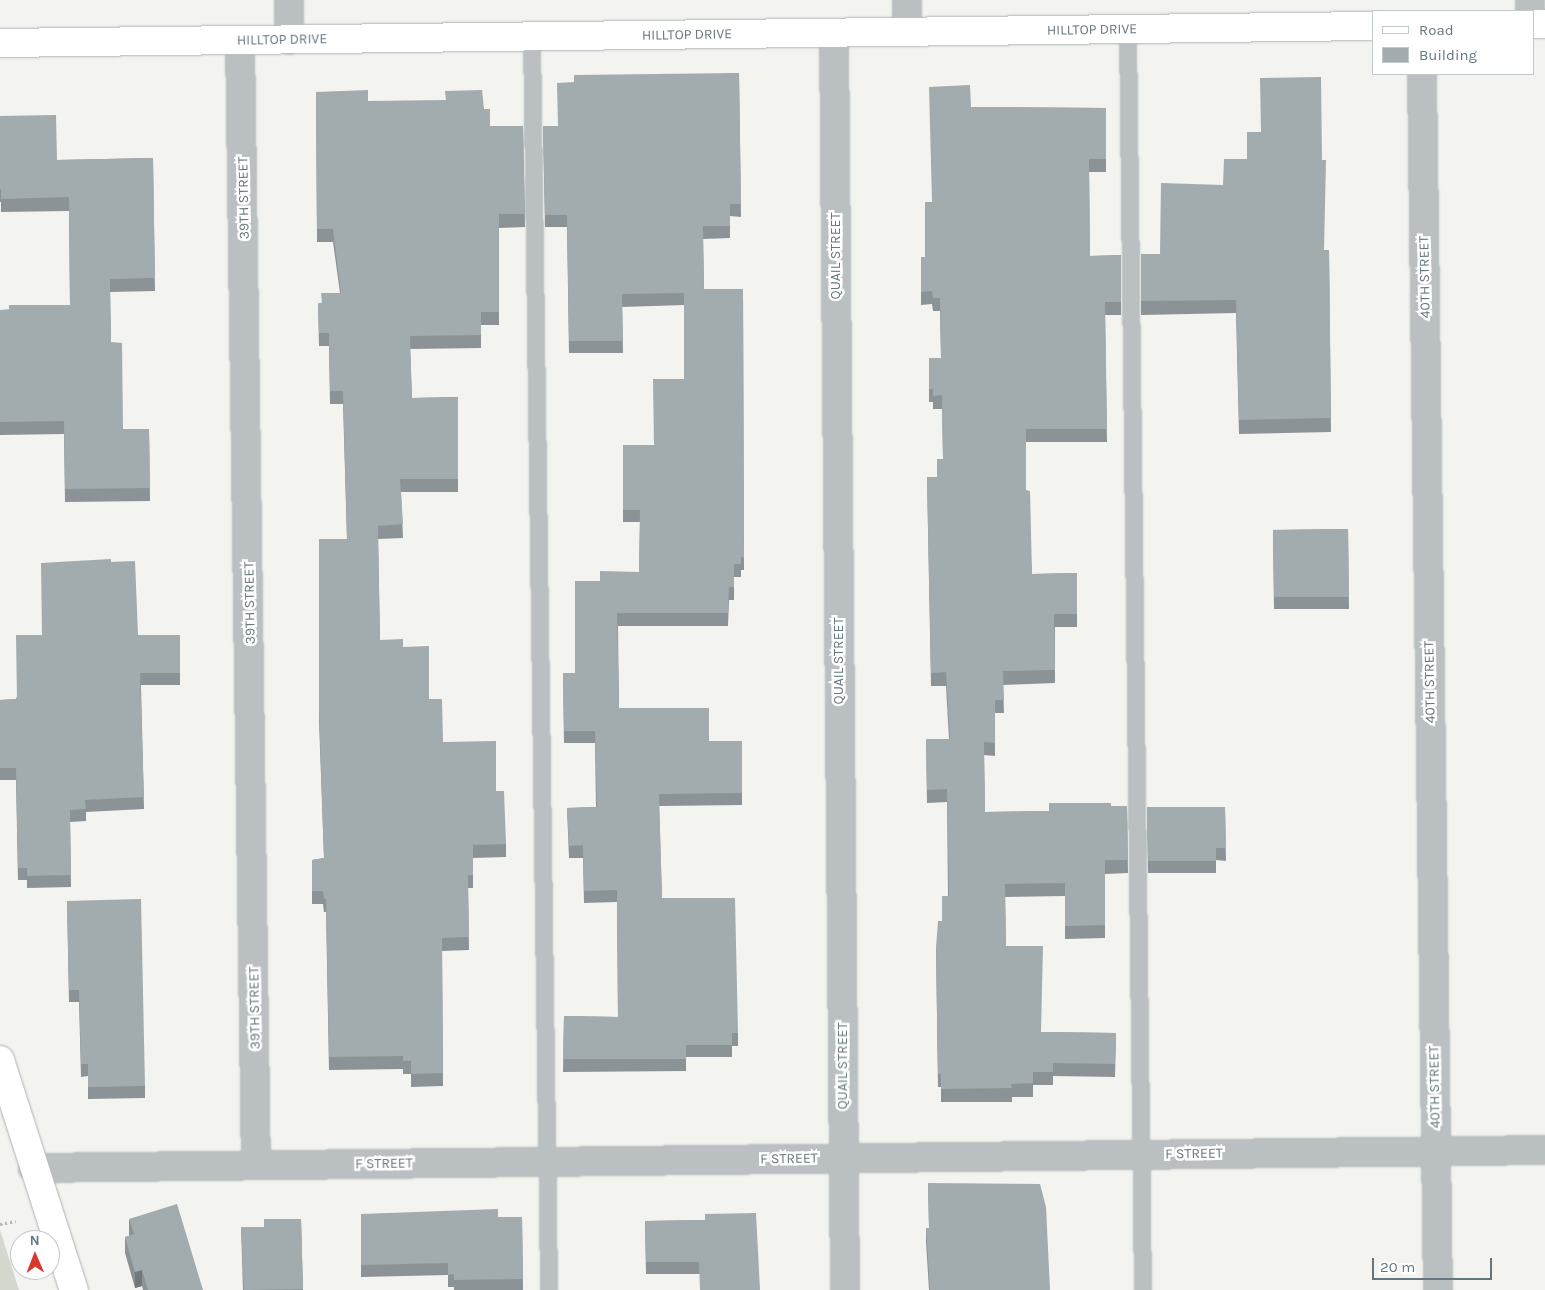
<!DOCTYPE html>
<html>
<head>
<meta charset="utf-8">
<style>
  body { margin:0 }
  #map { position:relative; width:1545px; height:1290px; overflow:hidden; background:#f3f3ef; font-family:Karla,sans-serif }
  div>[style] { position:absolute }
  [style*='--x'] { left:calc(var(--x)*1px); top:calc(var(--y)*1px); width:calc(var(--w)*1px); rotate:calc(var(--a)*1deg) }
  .green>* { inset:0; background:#d4d8cf }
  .path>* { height:3px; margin-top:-1.5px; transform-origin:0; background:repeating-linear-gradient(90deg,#b6b9bb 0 2.5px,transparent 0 5px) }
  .roads { filter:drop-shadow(0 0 1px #acb3b6) drop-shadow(0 0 1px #acb3b6) }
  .lane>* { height:16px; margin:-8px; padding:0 8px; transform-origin:8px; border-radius:8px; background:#babfc1 }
  .street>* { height:28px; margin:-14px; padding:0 14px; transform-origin:14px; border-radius:14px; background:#babfc1 }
  .secondary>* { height:28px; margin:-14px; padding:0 14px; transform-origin:14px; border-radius:14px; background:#fff }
  .wall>* { inset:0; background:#8b9396 }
  .shaded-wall>* { inset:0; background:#71787a }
  .building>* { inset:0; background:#a2abae }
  span { translate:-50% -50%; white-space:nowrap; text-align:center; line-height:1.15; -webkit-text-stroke:5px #fff; paint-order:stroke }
  .street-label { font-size:14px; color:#64777e }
  .legend { position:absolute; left:1372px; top:10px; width:162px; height:65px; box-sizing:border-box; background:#fff; border:1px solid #c1c9cb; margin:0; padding:6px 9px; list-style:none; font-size:15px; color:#64777e }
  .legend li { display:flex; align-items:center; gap:10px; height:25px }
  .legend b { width:25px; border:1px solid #c1c9cb }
  .north { position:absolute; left:10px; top:1230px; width:50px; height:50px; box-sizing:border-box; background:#fff; border:1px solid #c1c9cb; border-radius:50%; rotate:359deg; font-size:14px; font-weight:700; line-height:20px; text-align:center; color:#64777e }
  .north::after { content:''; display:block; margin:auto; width:18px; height:22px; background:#d63a2d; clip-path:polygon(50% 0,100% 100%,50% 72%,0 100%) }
  .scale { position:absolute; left:1372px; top:1258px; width:120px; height:22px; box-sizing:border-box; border:2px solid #64777e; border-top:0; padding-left:6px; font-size:15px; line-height:18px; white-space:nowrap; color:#64777e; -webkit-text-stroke:4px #fff; paint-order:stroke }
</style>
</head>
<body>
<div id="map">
  <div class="green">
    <div style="clip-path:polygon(0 1230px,19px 1290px,0 1290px)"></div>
  </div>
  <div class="path">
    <div style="--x:0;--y:1224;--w:16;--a:-11"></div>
  </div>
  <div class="roads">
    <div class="lane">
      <div style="--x:1128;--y:29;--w:1261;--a:89.32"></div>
      <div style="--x:532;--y:36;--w:1254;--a:89.22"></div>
    </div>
    <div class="street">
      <div style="--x:907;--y:0;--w:32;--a:90"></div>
      <div style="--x:1530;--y:0;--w:11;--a:90"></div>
      <div style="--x:834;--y:33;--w:1257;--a:89.5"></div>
      <div style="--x:240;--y:40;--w:1125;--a:89.19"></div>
      <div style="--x:289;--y:40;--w:40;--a:-90"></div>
      <div style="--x:1422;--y:74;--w:1216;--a:89.25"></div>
      <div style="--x:33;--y:1168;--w:1512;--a:-0.68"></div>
    </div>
    <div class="secondary">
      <div style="--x:1534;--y:24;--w:11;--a:0"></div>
      <div style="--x:0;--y:43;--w:1374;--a:-0.71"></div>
      <div style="--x:0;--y:1060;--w:242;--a:72.2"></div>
    </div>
  </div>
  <div class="wall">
    <div style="clip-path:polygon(739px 73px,741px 217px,730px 216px,730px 238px,703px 239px,704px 289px,743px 289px,744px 570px,741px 570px,741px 577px,734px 577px,734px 600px,729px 600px,728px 626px,618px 626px,619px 708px,709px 741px,742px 741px,742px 805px,659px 806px,662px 898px,738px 1033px,738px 1046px,732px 1046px,732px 1057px,686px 1057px,686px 1071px,563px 1072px,564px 1016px,618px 1017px,617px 902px,584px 903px,583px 858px,569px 858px,567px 808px,596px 807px,595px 743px,564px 743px,563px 673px,575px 673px,600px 581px,639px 572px,640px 522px,623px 522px,623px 445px,654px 445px,684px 379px,684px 305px,622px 307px,623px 353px,569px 353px,567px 227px,545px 227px,543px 126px,558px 126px,574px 82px)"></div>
    <div style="clip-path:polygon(316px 92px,368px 101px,484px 109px,490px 126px,523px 126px,525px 227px,499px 228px,499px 325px,481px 325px,481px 348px,410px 349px,412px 398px,458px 397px,458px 492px,401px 492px,403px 538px,378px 539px,380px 640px,403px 647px,429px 699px,443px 742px,496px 791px,506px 844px,506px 857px,473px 858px,473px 888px,468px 888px,469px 950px,442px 951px,443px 1086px,411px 1087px,411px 1074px,403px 1074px,403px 1069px,329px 1070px,326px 912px,324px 912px,323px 904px,312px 904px,312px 860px,324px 858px,319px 722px,319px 539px,347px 539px,343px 404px,330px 404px,329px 346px,319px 346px,318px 303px,321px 303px,340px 293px,333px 242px,317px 242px)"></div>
    <div style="clip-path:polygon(971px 107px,1106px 108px,1106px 172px,1089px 172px,1090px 256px,1121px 255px,1121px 315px,1105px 315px,1107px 442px,1026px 442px,1026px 490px,1032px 574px,1077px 573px,1077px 627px,1055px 627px,1055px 683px,1003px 685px,1004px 713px,995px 713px,995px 756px,984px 755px,985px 812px,1049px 811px,1111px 806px,1127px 806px,1128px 873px,1105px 874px,1105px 938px,1065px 939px,1065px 896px,1005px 897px,1006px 946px,1041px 1032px,1116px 1033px,1115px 1077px,1053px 1076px,1053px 1085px,1033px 1085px,1033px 1097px,1012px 1097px,1012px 1102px,941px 1102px,941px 1087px,938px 1087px,936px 948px,942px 921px,948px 896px,947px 802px,927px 803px,926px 739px,949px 739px,946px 686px,931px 686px,927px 477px,937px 477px,943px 459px,942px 409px,933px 409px,933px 402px,929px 402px,929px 358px,941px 358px,940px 311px,933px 311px,932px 304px,921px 305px,921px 257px,925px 257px)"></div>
    <div style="clip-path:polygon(0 116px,57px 160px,153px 158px,155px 291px,110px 292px,111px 342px,123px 429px,149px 429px,150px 501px,65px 502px,64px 434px,0 435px,0 310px,70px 305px,69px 211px,1px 212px,1px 202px,0 202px)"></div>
    <div style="clip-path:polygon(1247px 159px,1324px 250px,1329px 250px,1331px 432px,1239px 434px,1236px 313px,1141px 315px,1141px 254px,1160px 254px)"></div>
    <div style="clip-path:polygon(1348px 529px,1349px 609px,1274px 609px,1273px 530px)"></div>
    <div style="clip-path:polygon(111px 562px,138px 635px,180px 635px,180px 685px,141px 685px,144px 809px,86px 812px,86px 821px,70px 822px,71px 887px,27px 888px,27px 880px,18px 880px,16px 780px,0 780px,0 700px,16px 699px,42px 635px)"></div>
    <div style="clip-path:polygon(1147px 807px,1225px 807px,1226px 861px,1216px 860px,1216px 873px,1148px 873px)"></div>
    <div style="clip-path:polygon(67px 901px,145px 1086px,145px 1098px,88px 1099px,88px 1076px,81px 1077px,79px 1002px,69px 1002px)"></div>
    <div style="clip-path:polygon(928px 1183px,1050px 1290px,929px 1290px,926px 1242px,926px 1228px,929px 1228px)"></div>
    <div style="clip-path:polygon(756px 1213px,699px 1274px,646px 1274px,645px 1221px,705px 1220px)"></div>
    <div style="clip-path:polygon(361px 1214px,498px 1217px,522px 1217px,523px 1290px,454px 1290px,454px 1287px,448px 1287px,448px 1275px,361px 1277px)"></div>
    <div style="clip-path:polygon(129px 1219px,203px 1290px,143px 1290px,142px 1286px,135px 1288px,125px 1253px,125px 1237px,129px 1236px)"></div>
    <div style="clip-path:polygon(301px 1219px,303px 1290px,243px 1290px,241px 1227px,264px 1227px)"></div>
  </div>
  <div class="shaded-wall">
    <div style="clip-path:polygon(142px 1270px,142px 1286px,135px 1288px,135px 1272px)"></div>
  </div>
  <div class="building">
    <div style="clip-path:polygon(739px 73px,741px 204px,730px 204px,730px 226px,703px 226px,704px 289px,743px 289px,744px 558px,741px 557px,741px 564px,734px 564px,734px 587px,729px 587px,728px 613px,617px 613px,619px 708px,709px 708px,709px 741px,742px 741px,742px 793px,659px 794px,662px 898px,735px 898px,738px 1033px,732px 1033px,732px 1045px,686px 1045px,686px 1059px,563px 1059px,564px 1016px,618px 1017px,617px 890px,584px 891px,583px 845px,569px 846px,567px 808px,597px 807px,595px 731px,564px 731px,563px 673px,575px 673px,575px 581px,600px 581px,600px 571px,639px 572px,640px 510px,623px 510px,623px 445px,654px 445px,653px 379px,684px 379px,684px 293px,622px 294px,623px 341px,569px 341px,567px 215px,545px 215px,543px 126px,558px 126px,557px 83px,574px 82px,574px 75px)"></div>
    <div style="clip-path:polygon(1321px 77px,1322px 160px,1326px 160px,1324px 250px,1329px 250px,1331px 418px,1239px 420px,1236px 300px,1141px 301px,1141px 254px,1160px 254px,1161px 183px,1223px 185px,1224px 159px,1247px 159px,1247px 132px,1261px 132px,1260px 78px)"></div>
    <div style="clip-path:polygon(970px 85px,971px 107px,1106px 108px,1106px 159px,1089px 159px,1090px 256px,1121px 255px,1121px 302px,1105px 302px,1107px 429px,1026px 429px,1026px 490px,1030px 491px,1032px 574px,1077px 573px,1077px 614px,1054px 614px,1055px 670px,1003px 671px,1004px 700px,995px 700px,995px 743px,984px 742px,985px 812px,1049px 811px,1049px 803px,1111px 803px,1111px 806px,1127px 806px,1128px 860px,1105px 860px,1105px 925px,1065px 926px,1065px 883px,1005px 884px,1006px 946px,1043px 946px,1041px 1032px,1116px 1033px,1115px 1064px,1053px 1063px,1053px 1072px,1033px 1072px,1033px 1083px,1011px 1084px,1012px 1088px,941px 1089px,941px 1074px,938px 1074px,936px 948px,938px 921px,942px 921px,942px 896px,949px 896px,947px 789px,927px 790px,926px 739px,950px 739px,946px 672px,931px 673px,927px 477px,937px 477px,937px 459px,943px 459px,942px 395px,933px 396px,933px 389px,929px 389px,929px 358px,941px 358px,940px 298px,933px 298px,932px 291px,921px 292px,921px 257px,925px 257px,925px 202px,932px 202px,929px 87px)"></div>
    <div style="clip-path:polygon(368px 90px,368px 101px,446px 100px,445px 91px,482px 90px,484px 109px,490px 109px,490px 126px,523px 126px,525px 214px,499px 214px,499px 312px,481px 312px,481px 335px,410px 336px,412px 398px,458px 397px,458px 479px,400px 479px,403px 524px,378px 526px,380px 640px,403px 639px,403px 647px,429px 646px,429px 699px,442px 699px,443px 742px,496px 741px,496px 791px,504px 791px,506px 844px,473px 845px,473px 875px,468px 875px,469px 937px,442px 938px,443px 1073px,411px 1074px,411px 1061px,403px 1061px,403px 1056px,329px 1057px,326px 899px,324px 899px,323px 891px,312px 891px,312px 860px,324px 858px,319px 709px,319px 539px,347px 539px,343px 391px,330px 391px,329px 333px,319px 333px,318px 303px,322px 303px,321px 293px,341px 293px,333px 229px,317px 229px,316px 92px)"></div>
    <div style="clip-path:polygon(56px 115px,57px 160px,153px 158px,155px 278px,110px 279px,111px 342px,122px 343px,123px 429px,149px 429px,150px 488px,65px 489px,64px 421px,0 422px,0 310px,9px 310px,9px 305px,70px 305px,69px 197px,1px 199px,1px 189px,0 189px,0 116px)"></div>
    <div style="clip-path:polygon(1348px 529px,1349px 597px,1274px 597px,1273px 530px)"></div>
    <div style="clip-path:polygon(111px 559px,111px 562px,135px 561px,138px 635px,180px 635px,180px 673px,140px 673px,144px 797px,85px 800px,86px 809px,70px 810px,71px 875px,27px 876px,27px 868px,18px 868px,16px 768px,0 768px,0 700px,17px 699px,16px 635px,42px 635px,41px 563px)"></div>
    <div style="clip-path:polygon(1147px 807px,1225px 807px,1226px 848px,1216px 848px,1216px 861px,1148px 861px)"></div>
    <div style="clip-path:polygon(141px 899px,145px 1086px,88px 1087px,88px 1064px,81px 1064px,79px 990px,69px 990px,67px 901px)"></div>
    <div style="clip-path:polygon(928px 1183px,1040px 1184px,1046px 1207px,1050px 1290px,930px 1290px,926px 1228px,929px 1228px)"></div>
    <div style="clip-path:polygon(177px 1204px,203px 1290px,148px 1290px,142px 1270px,135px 1272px,125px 1237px,134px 1234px,129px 1219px)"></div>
    <div style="clip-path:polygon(498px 1209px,498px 1217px,522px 1217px,523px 1279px,454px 1280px,454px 1274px,448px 1275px,448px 1263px,361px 1265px,361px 1214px)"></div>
    <div style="clip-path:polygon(756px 1213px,760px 1290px,700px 1290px,699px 1262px,646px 1262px,645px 1221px,705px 1220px,705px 1214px)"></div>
    <div style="clip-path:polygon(264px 1219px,301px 1219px,303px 1289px,244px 1290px,241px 1227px,264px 1227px)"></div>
  </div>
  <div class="street-label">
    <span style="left:1092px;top:30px;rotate:-1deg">HILLTOP DRIVE</span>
    <span style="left:687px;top:35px;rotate:-1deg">HILLTOP DRIVE</span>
    <span style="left:282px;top:40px;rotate:-1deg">HILLTOP DRIVE</span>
    <span style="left:244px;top:198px;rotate:-91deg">39TH STREET</span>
    <span style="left:836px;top:256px;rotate:-90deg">QUAIL STREET</span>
    <span style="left:1425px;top:277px;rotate:-91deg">40TH STREET</span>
    <span style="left:250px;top:603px;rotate:-91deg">39TH STREET</span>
    <span style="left:839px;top:661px;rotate:-90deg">QUAIL STREET</span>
    <span style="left:1430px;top:682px;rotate:-91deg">40TH STREET</span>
    <span style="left:255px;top:1008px;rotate:-91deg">39TH STREET</span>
    <span style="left:843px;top:1066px;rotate:-90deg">QUAIL STREET</span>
    <span style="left:1435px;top:1087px;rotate:-91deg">40TH STREET</span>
    <span style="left:1194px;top:1154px;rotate:-1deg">F STREET</span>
    <span style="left:789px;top:1159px;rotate:-1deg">F STREET</span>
    <span style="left:384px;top:1164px;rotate:-1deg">F STREET</span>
  </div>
  <ul class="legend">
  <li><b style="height:6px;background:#fff"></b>Road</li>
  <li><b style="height:14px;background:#a2abae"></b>Building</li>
  </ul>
  <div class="north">N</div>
  <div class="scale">20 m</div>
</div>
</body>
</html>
